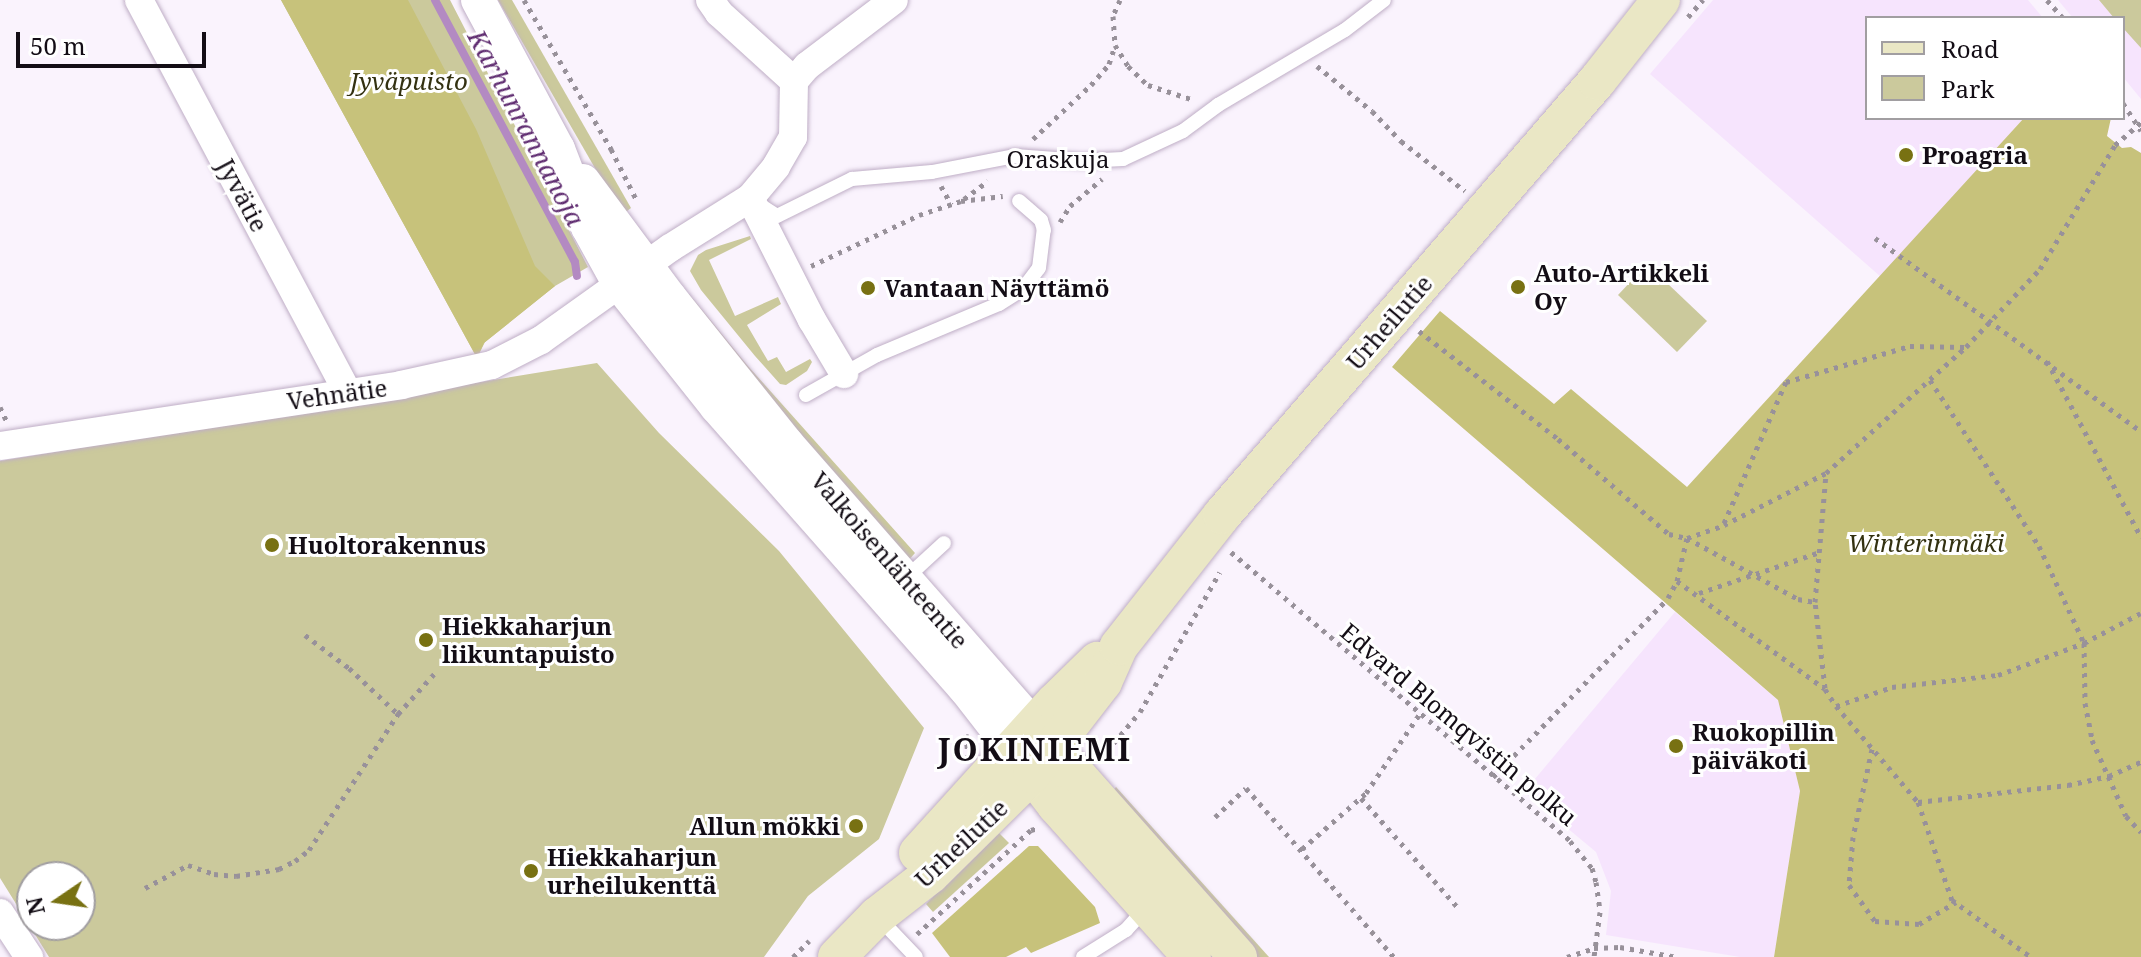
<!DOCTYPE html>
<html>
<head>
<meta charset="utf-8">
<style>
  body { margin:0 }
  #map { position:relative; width:2141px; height:957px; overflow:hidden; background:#faf3fd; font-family:"Noto Serif",serif }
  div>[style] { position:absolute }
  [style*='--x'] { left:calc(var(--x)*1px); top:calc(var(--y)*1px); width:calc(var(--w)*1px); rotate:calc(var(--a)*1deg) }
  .built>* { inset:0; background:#f6e4fd }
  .green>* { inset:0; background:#cbc99c }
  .forest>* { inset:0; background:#c7c27b }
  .stream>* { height:8px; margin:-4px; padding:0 4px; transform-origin:4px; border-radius:4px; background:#b38ac2 }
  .path>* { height:5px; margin-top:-2.5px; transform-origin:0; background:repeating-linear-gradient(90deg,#98919a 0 4px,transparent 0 10px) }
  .roads { filter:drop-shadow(0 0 2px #bfaec6) drop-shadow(0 0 2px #bfaec6) }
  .service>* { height:14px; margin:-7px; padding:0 7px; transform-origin:7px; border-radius:7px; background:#fff }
  .minor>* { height:28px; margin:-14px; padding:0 14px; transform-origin:14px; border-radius:14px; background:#fff }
  .tertiary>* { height:34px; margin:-17px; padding:0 17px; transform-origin:17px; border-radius:17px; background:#fff }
  .secondary>* { height:38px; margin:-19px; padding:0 19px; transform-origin:19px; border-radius:19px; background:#eae7c5 }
  .dots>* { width:22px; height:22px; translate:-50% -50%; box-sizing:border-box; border:4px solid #fff; border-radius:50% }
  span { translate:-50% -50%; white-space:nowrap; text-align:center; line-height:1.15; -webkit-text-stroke:6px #fff; paint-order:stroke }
  .park-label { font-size:24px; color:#333111; font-style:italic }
  .poi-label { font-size:24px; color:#130d15; font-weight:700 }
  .left { translate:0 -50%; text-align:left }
  .right { translate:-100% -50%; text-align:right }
  .street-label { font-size:24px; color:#130d15 }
  .water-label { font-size:26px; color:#602d71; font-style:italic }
  .district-label { font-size:32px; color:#130d15; font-weight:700; letter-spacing:2px }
  .legend { position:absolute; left:1865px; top:16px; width:260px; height:104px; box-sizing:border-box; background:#fff; border:2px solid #a19ea1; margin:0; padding:10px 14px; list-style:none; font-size:24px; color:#130d15 }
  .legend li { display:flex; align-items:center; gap:16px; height:40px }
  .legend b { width:40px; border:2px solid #a19ea1 }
  .north { position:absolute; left:16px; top:861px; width:80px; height:80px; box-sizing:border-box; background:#fff; border:2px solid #a19ea1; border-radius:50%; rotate:257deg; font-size:22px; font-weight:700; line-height:32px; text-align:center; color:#130d15 }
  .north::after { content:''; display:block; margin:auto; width:28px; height:36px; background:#787112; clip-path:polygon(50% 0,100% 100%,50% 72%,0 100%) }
  .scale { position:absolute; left:16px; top:32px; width:190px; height:36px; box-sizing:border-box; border:4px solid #130d15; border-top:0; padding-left:10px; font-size:24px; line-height:28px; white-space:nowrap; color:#130d15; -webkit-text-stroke:6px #fff; paint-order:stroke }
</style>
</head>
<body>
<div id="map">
  <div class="built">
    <div style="clip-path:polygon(1713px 0,2028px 0,2043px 18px,1867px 18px,1867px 118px,2024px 118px,1881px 277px,1650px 74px)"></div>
    <div style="clip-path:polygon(2058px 0,2141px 0,2141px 99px,2123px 77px,2123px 18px,2073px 18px)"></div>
    <div style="clip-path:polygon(1675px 612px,1778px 700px,1800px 791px,1774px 957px,1740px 957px,1606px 935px,1611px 891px,1596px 852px,1524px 792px)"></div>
  </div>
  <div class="green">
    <div style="clip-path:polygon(281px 0,450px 0,588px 267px,555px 286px,485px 342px,477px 358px)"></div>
    <div style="clip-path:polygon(498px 0,512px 0,631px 208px,622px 215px)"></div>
    <div style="clip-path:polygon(2099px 0,2141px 0,2141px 48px,2123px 28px,2123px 18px,2114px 18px)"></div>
    <div style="clip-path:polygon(750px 236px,751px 239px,709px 260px,735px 316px,778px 297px,781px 304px,747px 325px,768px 361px,777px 357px,786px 372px,810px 359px,812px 362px,807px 371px,786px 385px,780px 384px,755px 356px,701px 290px,690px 271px,698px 255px,706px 250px)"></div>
    <div style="clip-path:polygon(1647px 264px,1707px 321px,1677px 352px,1618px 295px)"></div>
    <div style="clip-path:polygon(689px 294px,747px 365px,915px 553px,907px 562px,682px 298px)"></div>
    <div style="clip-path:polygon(evenodd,597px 363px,659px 433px,779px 551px,924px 728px,879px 839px,808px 896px,764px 957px,49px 957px,0 878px,0 461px,597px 363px,32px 877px,80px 877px,80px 925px,32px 925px,32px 877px)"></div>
    <div style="clip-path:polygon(1116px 787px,1269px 957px,1256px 957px,1110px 794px)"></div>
    <div style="clip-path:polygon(997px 831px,1009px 843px,933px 912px,926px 904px)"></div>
  </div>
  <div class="forest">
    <div style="clip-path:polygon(281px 0,408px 0,476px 129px,535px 266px,555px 286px,484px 343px,477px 358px)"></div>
    <div style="clip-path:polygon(2024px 118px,2111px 118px,2107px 136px,2122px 148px,2131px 147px,2141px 153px,2141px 957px,1774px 957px,1800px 791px,1778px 700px,1392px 367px,1440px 311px,1554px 404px,1571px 389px,1687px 487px)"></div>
    <div style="clip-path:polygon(1029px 846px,1038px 846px,1095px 907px,1100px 923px,1031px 953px,1026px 947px,1006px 957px,950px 957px,932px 933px)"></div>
  </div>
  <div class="stream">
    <div style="--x:435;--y:0;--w:297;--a:61.9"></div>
    <div style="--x:575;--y:262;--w:14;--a:82"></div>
  </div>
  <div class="path">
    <div style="--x:524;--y:0;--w:173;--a:59.7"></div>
    <div style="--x:611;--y:149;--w:58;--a:63.4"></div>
    <div style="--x:1120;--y:0;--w:17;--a:114"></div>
    <div style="--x:1113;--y:16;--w:29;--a:86"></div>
    <div style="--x:1115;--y:45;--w:25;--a:58"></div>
    <div style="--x:1128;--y:66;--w:28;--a:44"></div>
    <div style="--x:1148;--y:85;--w:48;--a:18.1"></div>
    <div style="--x:2047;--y:0;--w:24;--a:48"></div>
    <div style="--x:1688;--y:17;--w:23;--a:-49"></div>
    <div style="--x:1317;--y:66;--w:71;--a:39.3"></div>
    <div style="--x:1372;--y:111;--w:42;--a:46"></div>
    <div style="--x:1401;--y:141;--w:81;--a:38"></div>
    <div style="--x:2123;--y:103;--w:33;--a:57"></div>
    <div style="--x:1033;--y:139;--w:79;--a:-43"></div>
    <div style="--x:1091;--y:85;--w:28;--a:-49"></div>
    <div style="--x:1109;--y:64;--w:20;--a:-72"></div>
    <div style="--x:941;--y:186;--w:21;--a:61"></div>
    <div style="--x:964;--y:199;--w:30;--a:-37"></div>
    <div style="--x:1060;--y:222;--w:19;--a:-58"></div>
    <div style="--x:1070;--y:206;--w:42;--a:-40.2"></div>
    <div style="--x:1875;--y:238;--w:329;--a:36"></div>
    <div style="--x:811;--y:266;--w:119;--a:-25.3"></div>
    <div style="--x:919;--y:215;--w:44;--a:-18.4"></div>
    <div style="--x:961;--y:201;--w:42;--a:-6.8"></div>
    <div style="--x:1419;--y:331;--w:176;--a:37.8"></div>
    <div style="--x:1558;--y:439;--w:146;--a:40.6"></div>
    <div style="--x:1669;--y:534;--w:18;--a:13"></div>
    <div style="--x:1687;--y:538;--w:127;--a:28.8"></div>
    <div style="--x:1798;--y:599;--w:17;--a:10"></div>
    <div style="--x:2047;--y:361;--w:200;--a:61.9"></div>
    <div style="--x:1930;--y:380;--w:199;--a:56.7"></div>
    <div style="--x:2039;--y:546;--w:107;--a:65.1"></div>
    <div style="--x:2084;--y:643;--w:60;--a:89"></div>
    <div style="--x:2085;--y:703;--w:38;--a:79"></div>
    <div style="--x:2092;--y:740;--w:83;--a:65.9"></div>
    <div style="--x:2126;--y:816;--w:22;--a:47"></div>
    <div style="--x:0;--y:407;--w:17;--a:65"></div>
    <div style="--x:1724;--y:523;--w:154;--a:-66.3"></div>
    <div style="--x:1786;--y:382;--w:129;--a:-16.2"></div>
    <div style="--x:1910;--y:346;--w:55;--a:1"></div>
    <div style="--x:1231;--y:552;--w:445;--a:40.4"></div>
    <div style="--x:1570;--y:841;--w:35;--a:51"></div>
    <div style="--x:1592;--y:868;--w:15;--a:74"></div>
    <div style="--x:1596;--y:882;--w:30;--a:82"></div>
    <div style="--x:1600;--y:912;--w:45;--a:97.6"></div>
    <div style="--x:1677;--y:581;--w:183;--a:36.1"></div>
    <div style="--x:1825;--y:689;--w:20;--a:57"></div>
    <div style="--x:1836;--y:706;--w:126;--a:49.5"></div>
    <div style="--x:1918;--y:802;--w:104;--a:70.9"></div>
    <div style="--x:1952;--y:900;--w:97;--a:35.8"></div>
    <div style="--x:1699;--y:593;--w:128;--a:-18.7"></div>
    <div style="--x:305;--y:635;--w:55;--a:36.9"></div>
    <div style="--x:349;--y:668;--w:67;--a:43.2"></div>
    <div style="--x:1825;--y:688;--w:87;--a:-96.6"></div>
    <div style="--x:1815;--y:602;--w:129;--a:-85.1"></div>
    <div style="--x:1836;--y:706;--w:59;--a:-18.7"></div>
    <div style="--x:1892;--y:687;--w:107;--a:-6.5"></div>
    <div style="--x:1998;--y:675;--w:92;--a:-20.4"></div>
    <div style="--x:2084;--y:643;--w:64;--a:-27.8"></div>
    <div style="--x:966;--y:734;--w:21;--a:85"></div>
    <div style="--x:1872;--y:749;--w:90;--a:102.2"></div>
    <div style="--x:1853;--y:837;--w:48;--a:94.8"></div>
    <div style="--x:1849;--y:885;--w:44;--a:54.2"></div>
    <div style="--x:1875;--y:921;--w:44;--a:3.9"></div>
    <div style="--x:1919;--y:924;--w:43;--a:-30.7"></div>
    <div style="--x:1101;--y:758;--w:60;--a:-49.7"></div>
    <div style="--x:1140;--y:712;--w:161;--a:-60.3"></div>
    <div style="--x:1493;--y:777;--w:250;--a:-45.6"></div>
    <div style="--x:1668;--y:598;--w:19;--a:-62"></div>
    <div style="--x:1677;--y:581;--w:44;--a:-76.9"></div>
    <div style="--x:1687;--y:538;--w:39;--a:-19"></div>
    <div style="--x:1724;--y:525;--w:114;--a:-27"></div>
    <div style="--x:1826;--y:473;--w:188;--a:-42"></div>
    <div style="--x:1966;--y:347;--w:108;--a:-46.5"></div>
    <div style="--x:2040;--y:269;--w:145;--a:-58.8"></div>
    <div style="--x:2115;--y:145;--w:35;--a:-41"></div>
    <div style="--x:1361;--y:798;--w:149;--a:48.5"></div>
    <div style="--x:1918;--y:802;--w:151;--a:-6.5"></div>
    <div style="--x:2068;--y:785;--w:42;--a:-12.4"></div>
    <div style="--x:2109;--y:776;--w:35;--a:-24"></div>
    <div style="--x:1215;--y:817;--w:42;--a:-43.1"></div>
    <div style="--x:1246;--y:788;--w:225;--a:48.8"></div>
    <div style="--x:1302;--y:849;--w:85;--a:-41.2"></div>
    <div style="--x:1366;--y:793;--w:94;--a:-55.8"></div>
    <div style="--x:145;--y:888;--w:49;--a:-28.1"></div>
    <div style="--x:188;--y:865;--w:28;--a:19"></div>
    <div style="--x:214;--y:874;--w:22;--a:5"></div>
    <div style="--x:236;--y:876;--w:44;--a:-9.2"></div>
    <div style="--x:279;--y:869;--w:18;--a:-27"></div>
    <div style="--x:295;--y:861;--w:18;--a:-38"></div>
    <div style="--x:309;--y:850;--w:163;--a:-56.8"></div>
    <div style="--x:398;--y:714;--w:54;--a:-48"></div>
    <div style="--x:917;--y:934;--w:154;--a:-42.4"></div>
    <div style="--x:1031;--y:830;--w:7;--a:-16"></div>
    <div style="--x:793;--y:957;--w:23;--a:-45"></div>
    <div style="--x:1567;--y:957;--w:28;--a:-18"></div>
    <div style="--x:1594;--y:948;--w:26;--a:-2"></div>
    <div style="--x:1620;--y:947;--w:58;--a:10"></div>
  </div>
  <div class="roads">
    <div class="service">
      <div style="--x:760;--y:205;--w:20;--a:33"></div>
      <div style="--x:777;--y:216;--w:84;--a:-26.3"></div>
      <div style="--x:852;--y:179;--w:80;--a:-5"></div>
      <div style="--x:932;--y:172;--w:85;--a:-10.9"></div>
      <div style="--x:1015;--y:156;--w:67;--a:4.3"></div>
      <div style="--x:1082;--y:161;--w:41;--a:-2.8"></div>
      <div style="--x:1123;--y:159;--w:66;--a:-25"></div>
      <div style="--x:1183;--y:131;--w:44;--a:-36.6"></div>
      <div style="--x:1218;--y:105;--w:147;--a:-30.6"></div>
      <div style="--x:1345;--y:30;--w:49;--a:-37.6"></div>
      <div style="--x:806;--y:395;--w:81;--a:-29.4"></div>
      <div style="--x:877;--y:355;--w:132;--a:-22.7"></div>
      <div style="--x:999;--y:304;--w:28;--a:-32"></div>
      <div style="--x:1023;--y:289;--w:26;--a:-53"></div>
      <div style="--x:1039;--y:268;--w:38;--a:-83"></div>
      <div style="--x:1044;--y:230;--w:10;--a:-107"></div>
      <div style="--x:1041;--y:220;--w:29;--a:-139"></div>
      <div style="--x:905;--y:579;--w:53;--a:-42.7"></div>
      <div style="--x:878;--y:917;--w:55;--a:46.5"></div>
      <div style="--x:1083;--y:957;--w:51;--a:-32.1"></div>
      <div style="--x:1126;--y:930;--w:31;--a:-48"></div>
    </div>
    <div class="minor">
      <div style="--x:139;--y:0;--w:443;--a:62"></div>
      <div style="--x:710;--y:0;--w:16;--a:55"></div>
      <div style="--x:719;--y:13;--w:101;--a:42.2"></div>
      <div style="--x:794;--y:81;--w:56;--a:91"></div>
      <div style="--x:793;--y:137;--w:34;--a:120"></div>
      <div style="--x:776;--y:167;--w:40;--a:130"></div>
      <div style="--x:794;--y:81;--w:20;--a:-49"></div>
      <div style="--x:807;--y:66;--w:109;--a:-37.2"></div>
      <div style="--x:0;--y:446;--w:406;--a:-8.6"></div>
      <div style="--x:401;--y:385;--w:93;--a:-12.4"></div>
      <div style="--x:492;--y:365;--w:55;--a:-27"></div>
      <div style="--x:541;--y:340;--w:158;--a:-35.5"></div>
      <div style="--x:670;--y:248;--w:94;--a:-32"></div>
      <div style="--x:750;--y:198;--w:137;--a:63.1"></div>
      <div style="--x:812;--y:320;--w:63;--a:59.3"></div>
      <div style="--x:0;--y:913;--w:53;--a:56.6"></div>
    </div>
    <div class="tertiary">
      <div style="--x:478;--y:0;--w:169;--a:61.8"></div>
      <div style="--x:558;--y:149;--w:84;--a:69"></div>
      <div style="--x:588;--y:227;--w:66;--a:61.1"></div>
      <div style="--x:620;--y:285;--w:156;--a:51.5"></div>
      <div style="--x:717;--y:407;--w:375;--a:48.6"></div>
      <div style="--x:965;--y:688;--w:80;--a:52.1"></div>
      <div style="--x:583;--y:181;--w:146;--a:53.4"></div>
      <div style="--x:670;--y:298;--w:187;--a:51.3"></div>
      <div style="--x:787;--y:444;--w:376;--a:48.8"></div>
    </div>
    <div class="secondary">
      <div style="--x:1036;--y:729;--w:305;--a:48.5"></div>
      <div style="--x:1016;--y:753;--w:66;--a:52.4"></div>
      <div style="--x:1056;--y:805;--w:204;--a:48.2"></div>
      <div style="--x:918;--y:853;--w:204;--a:-47.8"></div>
      <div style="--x:1055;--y:702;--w:59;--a:-44.3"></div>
      <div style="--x:837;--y:957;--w:57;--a:-45.7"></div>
      <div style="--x:877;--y:916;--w:68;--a:-37.9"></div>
      <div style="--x:931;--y:874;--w:142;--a:-44.7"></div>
      <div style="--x:1032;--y:774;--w:116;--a:-52.3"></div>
      <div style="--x:1103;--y:682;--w:39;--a:-66"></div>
      <div style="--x:1119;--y:646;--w:167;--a:-51.8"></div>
      <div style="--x:1222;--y:515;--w:574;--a:-49.17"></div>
      <div style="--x:1597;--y:81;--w:103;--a:-51.7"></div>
    </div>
  </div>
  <div class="dots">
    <div style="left:1906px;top:155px;background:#787112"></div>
    <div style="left:1518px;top:287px;background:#787112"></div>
    <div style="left:868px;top:288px;background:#787112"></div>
    <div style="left:272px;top:545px;background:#787112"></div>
    <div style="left:426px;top:640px;background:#787112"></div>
    <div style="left:1676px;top:746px;background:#787112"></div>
    <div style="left:856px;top:826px;background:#787112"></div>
    <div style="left:531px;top:871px;background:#787112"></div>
  </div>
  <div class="park-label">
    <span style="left:409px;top:81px">Jyväpuisto</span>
    <span style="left:1926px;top:543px">Winterinmäki</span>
  </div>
  <div class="poi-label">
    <span class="left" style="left:1922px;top:155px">Proagria</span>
    <span class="left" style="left:1534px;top:287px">Auto-Artikkeli<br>Oy</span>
    <span class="left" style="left:884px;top:288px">Vantaan Näyttämö</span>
    <span class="left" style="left:288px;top:545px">Huoltorakennus</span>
    <span class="left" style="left:442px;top:640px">Hiekkaharjun<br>liikuntapuisto</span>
    <span class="left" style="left:1692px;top:746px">Ruokopillin<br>päiväkoti</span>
    <span class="right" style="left:840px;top:826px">Allun mökki</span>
    <span class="left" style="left:547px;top:871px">Hiekkaharjun<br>urheilukenttä</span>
  </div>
  <div class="street-label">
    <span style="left:1058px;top:159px">Oraskuja</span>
    <span style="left:243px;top:195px;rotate:62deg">Jyvätie</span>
    <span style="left:1389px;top:322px;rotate:-49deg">Urheilutie</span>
    <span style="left:337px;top:394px;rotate:-8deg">Vehnätie</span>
    <span style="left:890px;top:560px;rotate:49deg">Valkoisenlähteentie</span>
    <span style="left:1459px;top:724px;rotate:40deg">Edvard Blomqvistin polku</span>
    <span style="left:961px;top:843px;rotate:-43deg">Urheilutie</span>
  </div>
  <div class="water-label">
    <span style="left:526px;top:128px;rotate:62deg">Karhunrannanoja</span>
  </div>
  <div class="district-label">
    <span style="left:1035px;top:749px">JOKINIEMI</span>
  </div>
  <ul class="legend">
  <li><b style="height:10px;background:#eae7c5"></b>Road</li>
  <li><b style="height:22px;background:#cbc99c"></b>Park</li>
  </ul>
  <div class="north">N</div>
  <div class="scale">50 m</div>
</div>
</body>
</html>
